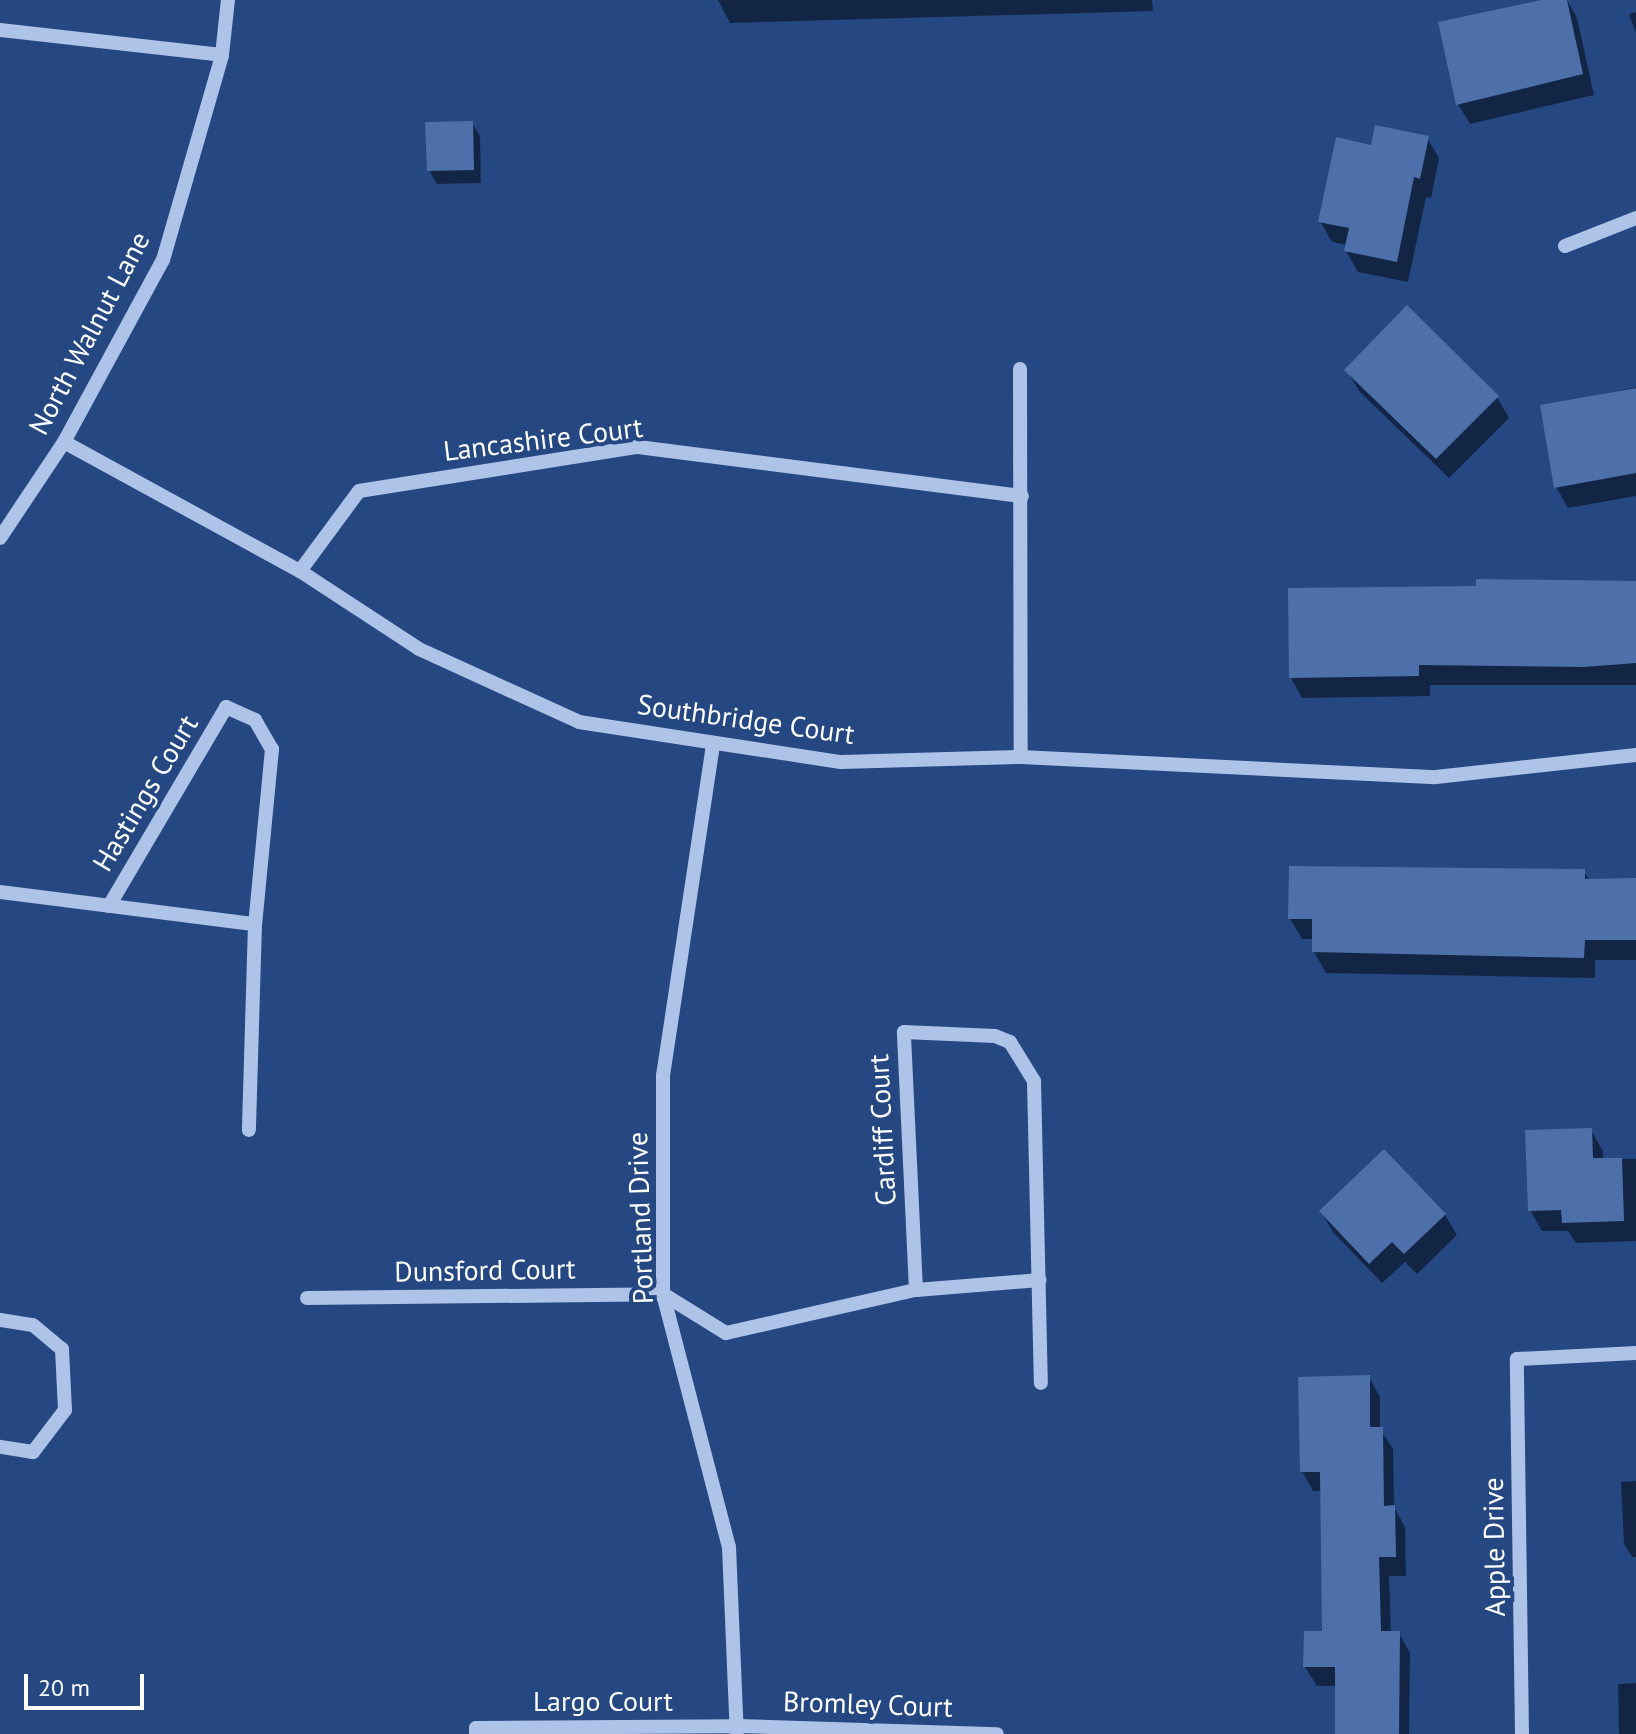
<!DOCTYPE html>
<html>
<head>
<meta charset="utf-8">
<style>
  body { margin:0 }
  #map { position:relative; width:1636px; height:1734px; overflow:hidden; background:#254782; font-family:"PT Sans",sans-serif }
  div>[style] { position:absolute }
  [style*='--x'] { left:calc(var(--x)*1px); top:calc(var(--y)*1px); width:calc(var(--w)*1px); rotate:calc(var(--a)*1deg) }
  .shadow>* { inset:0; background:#0007 }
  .building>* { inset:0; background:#4d70ab }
  .minor>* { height:14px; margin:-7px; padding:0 7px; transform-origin:7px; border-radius:7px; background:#adc3e7 }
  span { translate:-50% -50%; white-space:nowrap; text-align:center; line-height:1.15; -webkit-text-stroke:8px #254782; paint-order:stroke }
  .street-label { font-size:28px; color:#fff }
  .scale { position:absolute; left:24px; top:1674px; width:120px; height:36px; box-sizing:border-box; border:4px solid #fff; border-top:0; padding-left:10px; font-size:24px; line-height:28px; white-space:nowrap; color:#fff; -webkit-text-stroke:6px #254782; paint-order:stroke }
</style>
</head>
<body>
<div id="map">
  <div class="shadow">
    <div style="clip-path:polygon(718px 0,1152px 0,1153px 11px,730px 23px)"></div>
    <div style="clip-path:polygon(1551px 0,1567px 0,1577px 18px,1594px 95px,1470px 124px,1458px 104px)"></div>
    <div style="clip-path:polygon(1636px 12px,1636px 33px,1629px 14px)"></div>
    <div style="clip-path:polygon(472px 123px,480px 136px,481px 183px,437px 184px,429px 170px)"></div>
    <div style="clip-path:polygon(1427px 138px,1439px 158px,1431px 198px,1426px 197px,1408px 282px,1358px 272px,1346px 251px,1347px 245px,1332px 242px,1320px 221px,1373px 147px)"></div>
    <div style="clip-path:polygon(1347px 370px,1497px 397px,1509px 418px,1449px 478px,1359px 391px)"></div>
    <div style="clip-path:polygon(1636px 387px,1636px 496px,1568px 508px,1556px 487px,1542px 407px)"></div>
    <div style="clip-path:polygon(1636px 583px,1636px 685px,1430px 685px,1430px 696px,1302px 698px,1291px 678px)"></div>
    <div style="clip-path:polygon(1584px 871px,1589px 881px,1636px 880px,1636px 960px,1595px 960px,1595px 978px,1326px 973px,1314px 952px,1314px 939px,1302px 939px,1290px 919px)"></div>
    <div style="clip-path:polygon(1591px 1130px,1603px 1151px,1603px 1159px,1636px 1159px,1636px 1241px,1576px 1243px,1568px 1231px,1542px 1231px,1530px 1210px)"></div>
    <div style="clip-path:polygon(1321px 1211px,1445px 1215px,1457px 1235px,1417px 1274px,1405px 1262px,1382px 1283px,1333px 1232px)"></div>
    <div style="clip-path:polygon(1369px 1377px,1380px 1397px,1380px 1429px,1393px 1449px,1394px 1507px,1405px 1527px,1406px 1576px,1389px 1576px,1391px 1633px,1399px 1633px,1410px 1653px,1409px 1734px,1337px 1734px,1337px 1686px,1317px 1686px,1305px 1667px,1324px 1633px,1322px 1491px,1313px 1491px,1302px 1471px)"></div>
    <div style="clip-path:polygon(1636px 1481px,1636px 1557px,1632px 1557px,1624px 1543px,1621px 1482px)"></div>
    <div style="clip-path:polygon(1636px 1683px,1636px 1734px,1619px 1734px,1618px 1684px)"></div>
  </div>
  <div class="building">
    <div style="clip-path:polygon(1541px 0,1567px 0,1583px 74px,1456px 105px,1438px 22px)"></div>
    <div style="clip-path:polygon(473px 121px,474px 170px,427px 171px,425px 122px)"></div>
    <div style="clip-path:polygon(1375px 125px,1429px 136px,1420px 179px,1414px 177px,1397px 262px,1344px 251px,1349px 228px,1318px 222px,1336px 137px,1371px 145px)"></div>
    <div style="clip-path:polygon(1407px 305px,1499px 396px,1436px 459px,1344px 370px)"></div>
    <div style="clip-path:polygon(1636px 388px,1636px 473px,1554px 488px,1540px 405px)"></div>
    <div style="clip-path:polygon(1476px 579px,1636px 581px,1636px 663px,1584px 667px,1419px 665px,1419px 676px,1289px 678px,1288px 588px,1476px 586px)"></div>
    <div style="clip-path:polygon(1289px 866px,1585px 869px,1585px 879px,1636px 878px,1636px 940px,1585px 940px,1584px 958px,1312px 952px,1312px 919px,1288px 919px)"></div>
    <div style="clip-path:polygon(1592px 1128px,1593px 1158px,1622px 1158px,1624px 1221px,1562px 1223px,1561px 1210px,1528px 1211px,1525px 1130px)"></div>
    <div style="clip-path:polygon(1384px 1149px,1446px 1214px,1404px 1254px,1392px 1242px,1369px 1264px,1319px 1211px)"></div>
    <div style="clip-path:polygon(1370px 1375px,1370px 1427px,1383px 1427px,1384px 1506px,1395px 1505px,1396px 1557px,1379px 1557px,1381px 1631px,1400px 1631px,1399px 1734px,1335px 1734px,1335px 1667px,1303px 1667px,1304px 1631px,1322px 1631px,1320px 1472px,1300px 1472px,1298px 1377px)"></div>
  </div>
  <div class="minor">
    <div style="--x:0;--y:30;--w:223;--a:6.4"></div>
    <div style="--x:1565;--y:246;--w:76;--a:-21.5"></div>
    <div style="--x:1020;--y:369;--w:388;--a:89.9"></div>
    <div style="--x:64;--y:442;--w:269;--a:28.7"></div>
    <div style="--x:300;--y:571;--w:142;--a:33.2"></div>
    <div style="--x:419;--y:649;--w:176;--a:24.5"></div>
    <div style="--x:579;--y:722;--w:265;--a:8.7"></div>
    <div style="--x:841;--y:762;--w:180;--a:-1.6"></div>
    <div style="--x:1021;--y:757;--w:415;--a:2.8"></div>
    <div style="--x:1436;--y:777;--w:201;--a:-6.3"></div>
    <div style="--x:0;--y:538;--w:115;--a:-56.3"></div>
    <div style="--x:64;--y:442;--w:207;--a:-61.5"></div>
    <div style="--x:163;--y:260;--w:213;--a:-73.9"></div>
    <div style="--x:222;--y:55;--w:55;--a:-83.8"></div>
    <div style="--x:300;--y:571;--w:99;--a:-53.6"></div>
    <div style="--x:359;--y:491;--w:282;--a:-9"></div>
    <div style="--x:638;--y:447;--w:387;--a:7.3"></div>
    <div style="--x:713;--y:745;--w:335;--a:98.6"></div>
    <div style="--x:663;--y:1076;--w:218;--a:90"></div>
    <div style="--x:663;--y:1294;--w:261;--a:75.4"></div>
    <div style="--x:729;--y:1547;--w:187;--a:87.6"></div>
    <div style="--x:0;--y:892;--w:257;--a:7.2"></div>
    <div style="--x:109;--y:906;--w:231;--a:-59.5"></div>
    <div style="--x:226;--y:707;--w:32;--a:24"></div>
    <div style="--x:255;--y:720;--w:34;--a:60"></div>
    <div style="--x:272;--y:749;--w:176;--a:95.5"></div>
    <div style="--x:255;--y:924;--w:206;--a:91.7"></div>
    <div style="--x:916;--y:1290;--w:258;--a:-92.7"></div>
    <div style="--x:904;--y:1032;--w:91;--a:2.5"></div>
    <div style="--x:995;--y:1036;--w:16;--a:22"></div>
    <div style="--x:1010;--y:1042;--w:46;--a:58.4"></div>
    <div style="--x:1034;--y:1081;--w:302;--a:88.7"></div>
    <div style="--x:307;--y:1298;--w:356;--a:-0.6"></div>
    <div style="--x:663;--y:1294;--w:74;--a:31.8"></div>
    <div style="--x:726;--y:1333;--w:195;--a:-12.8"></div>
    <div style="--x:916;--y:1290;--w:124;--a:-4.6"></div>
    <div style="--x:0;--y:1320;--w:33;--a:9"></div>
    <div style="--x:33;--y:1325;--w:38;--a:40"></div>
    <div style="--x:62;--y:1349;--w:61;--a:87.2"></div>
    <div style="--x:65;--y:1410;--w:53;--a:127.3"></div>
    <div style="--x:33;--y:1452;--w:33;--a:-171"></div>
    <div style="--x:476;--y:1734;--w:6;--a:-90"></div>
    <div style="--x:476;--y:1728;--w:261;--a:-0.4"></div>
    <div style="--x:737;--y:1726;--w:260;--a:1.8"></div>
    <div style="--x:1522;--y:1734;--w:375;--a:-90.8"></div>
    <div style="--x:1517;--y:1359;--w:119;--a:-2.9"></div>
  </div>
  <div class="street-label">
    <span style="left:89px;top:333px;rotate:-62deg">North Walnut Lane</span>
    <span style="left:543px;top:439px;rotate:-7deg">Lancashire Court</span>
    <span style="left:746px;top:719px;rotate:8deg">Southbridge Court</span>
    <span style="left:145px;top:793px;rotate:-59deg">Hastings Court</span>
    <span style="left:882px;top:1130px;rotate:-93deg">Cardiff Court</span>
    <span style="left:640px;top:1218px;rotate:-92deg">Portland Drive</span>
    <span style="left:485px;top:1270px;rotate:-1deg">Dunsford Court</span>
    <span style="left:1494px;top:1547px;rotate:-91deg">Apple Drive</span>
    <span style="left:603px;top:1701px">Largo Court</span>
    <span style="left:868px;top:1704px;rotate:2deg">Bromley Court</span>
  </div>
  <div class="scale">20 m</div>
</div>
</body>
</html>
